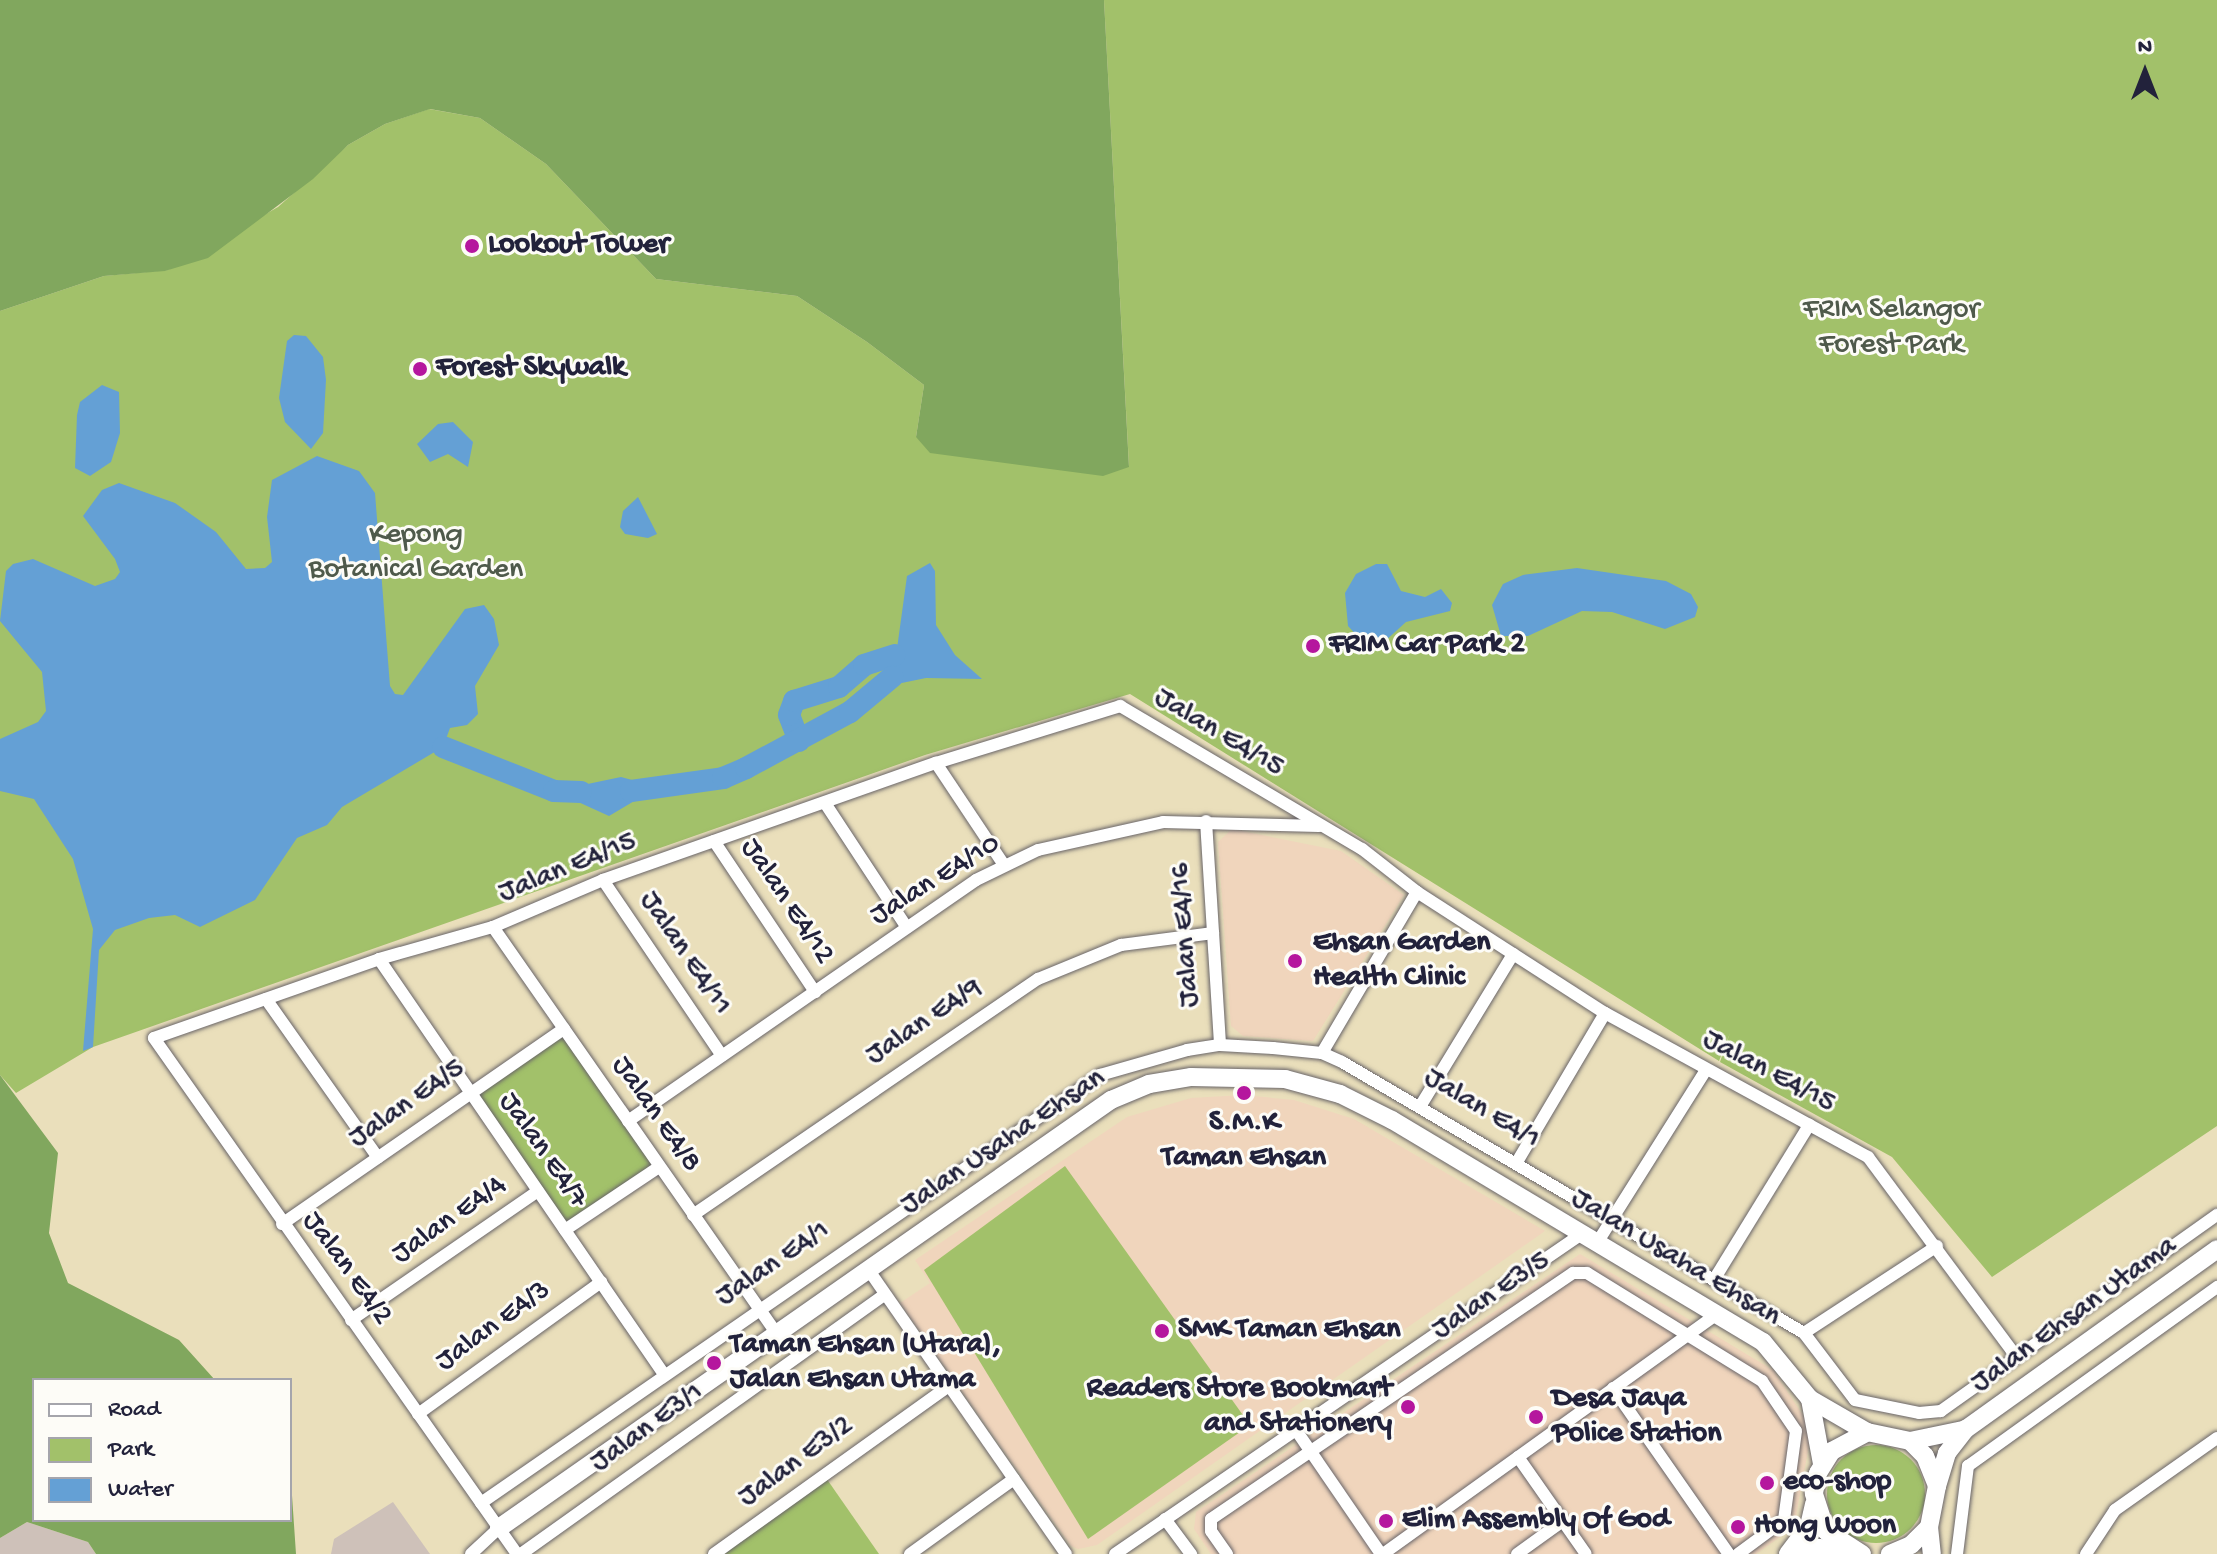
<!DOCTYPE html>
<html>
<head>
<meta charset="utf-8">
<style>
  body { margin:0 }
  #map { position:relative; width:2217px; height:1554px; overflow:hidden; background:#eadfbb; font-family:"Gochi Hand",sans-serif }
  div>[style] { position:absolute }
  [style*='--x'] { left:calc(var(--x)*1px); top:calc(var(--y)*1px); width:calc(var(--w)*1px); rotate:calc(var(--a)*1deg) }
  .built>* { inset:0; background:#f0d5bc }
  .industrial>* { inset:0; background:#cec1b9 }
  .green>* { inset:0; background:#a2c16a }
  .round { border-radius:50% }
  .forest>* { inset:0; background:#81a75e }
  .water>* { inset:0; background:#64a0d5 }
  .river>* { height:22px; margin:-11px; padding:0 11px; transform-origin:11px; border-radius:11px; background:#64a0d5 }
  .roads { filter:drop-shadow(0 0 2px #686468) drop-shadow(0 0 2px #686468) }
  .street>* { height:12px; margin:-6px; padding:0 6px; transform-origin:6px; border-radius:6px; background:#fff }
  .secondary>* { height:18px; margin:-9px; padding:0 9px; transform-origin:9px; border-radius:9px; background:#fff }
  .dots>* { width:22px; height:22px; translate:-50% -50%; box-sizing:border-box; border:4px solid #fdfcf7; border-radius:50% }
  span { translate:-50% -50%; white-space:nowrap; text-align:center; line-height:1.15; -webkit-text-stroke:6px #fdfcf7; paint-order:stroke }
  .poi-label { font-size:30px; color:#22223b; font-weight:700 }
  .left { translate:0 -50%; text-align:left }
  .right { translate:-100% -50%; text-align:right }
  .park-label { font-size:30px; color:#4f5a4b }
  .street-label { font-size:30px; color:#22223b }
  .legend { position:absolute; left:32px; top:1378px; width:260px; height:144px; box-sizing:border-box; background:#fdfcf7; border:2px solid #a5a5ac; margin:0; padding:10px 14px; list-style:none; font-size:24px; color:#22223b }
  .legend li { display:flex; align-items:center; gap:16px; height:40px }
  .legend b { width:40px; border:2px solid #a5a5ac }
  .north { position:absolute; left:2105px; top:32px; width:80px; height:80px; -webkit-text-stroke:6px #fdfcf7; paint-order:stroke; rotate:0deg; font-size:22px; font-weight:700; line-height:32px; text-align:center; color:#22223b }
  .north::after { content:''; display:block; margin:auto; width:28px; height:36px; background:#22223b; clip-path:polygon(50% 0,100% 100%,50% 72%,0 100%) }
</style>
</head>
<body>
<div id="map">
  <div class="built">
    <div style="clip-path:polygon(1232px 829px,1341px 851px,1404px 895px,1313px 1041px,1243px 1036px,1231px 1026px,1218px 842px)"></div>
    <div style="clip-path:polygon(1243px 1095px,1294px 1100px,1354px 1119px,1545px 1231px,1097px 1545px,1078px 1549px,1071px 1546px,900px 1303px,930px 1283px,915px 1260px,1127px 1117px,1191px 1098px)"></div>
    <div style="clip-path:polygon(1580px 1254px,1773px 1370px,1812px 1429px,1794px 1527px,1756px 1554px,1211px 1554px,1194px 1529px,1196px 1512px)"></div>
  </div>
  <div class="industrial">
    <div style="clip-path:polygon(393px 1502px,430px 1554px,331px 1554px,334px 1539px)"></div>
    <div style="clip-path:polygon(27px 1522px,88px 1542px,96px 1554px,0 1554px,0 1538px)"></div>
  </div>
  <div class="green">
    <div style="clip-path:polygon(1104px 0,2217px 0,2217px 1126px,1992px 1277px,1892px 1157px,1720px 1062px,1730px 1033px,1719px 1061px,1130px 694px,925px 755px,93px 1047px,16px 1093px,0 1075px,0 311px,104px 276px,168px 270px,278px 207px,348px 145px,385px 124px,429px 109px,480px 118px,546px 164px,656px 279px,797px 296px,867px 342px,924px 385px,916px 437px,1129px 466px)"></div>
    <div style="clip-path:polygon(564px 1029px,659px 1167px,565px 1230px,471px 1093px)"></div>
    <div style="clip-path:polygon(1065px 1166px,1250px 1425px,1088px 1539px,924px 1270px)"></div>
    <div class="round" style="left:1827px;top:1445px;width:98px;height:98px"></div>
    <div style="clip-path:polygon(824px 1475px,879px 1554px,714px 1554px)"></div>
  </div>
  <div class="forest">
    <div style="clip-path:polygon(0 0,1104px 0,1129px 467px,1103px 476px,930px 453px,916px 437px,924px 385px,867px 342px,797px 296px,656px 279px,546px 164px,480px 118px,430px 109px,385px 124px,348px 145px,313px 179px,208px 258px,165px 271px,104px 276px,0 311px)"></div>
    <div style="clip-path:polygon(0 1075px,58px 1153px,49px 1233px,68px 1283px,179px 1340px,215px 1380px,34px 1380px,34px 1520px,290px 1520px,290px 1466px,296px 1554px,96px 1554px,88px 1542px,27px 1522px,0 1538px)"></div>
  </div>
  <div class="water">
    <div style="clip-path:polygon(294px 335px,306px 336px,323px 357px,326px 380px,323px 433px,311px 449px,285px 422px,279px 398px,287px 341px)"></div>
    <div style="clip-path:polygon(102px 385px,119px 392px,120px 433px,111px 462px,90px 476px,75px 468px,77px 415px,80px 402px)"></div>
    <div style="clip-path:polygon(453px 422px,473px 442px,468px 467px,448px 454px,430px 462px,417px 444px,438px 424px)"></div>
    <div style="clip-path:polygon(317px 456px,359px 471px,375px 493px,390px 686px,395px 694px,403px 695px,465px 609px,484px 605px,494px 619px,499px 645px,475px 686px,478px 714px,467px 725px,450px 728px,443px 747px,342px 807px,327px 825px,297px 838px,255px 900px,200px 927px,175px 915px,149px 918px,115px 930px,99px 950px,93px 1047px,83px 1051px,93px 929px,73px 859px,34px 799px,0 791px,0 739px,38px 722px,46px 711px,42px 672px,0 621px,6px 571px,13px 564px,33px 559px,95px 586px,115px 579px,120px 572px,115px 559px,83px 516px,102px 490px,119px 483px,175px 503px,216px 532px,246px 569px,265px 568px,272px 562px,267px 517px,272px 480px)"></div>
    <div style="clip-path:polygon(638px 497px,657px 534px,648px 538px,625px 534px,620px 527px,623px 511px)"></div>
    <div style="clip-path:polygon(930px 563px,935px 571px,936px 625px,955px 655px,982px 679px,926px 678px,892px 685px,907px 576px)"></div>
    <div style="clip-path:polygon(1376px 564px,1387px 564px,1401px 591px,1425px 597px,1441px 589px,1452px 603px,1450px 611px,1406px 622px,1384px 642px,1361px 640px,1348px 626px,1345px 593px,1356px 574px)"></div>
    <div style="clip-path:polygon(1577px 568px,1666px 581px,1691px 594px,1698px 607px,1695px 617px,1665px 629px,1612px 612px,1582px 611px,1528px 636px,1501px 636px,1492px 605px,1503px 584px,1523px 575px)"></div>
    <div style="clip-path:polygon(621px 777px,658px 787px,609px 816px,554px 791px)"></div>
  </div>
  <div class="river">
    <div style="--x:799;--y:741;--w:28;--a:-111"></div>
    <div style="--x:789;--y:715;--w:15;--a:-70"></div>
    <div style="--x:794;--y:701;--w:47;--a:-17.3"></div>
    <div style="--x:839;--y:687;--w:33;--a:-41"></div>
    <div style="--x:864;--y:665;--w:32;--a:-18"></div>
    <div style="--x:443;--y:747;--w:119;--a:21.6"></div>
    <div style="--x:554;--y:791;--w:27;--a:2"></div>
    <div style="--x:631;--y:791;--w:93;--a:-8"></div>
    <div style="--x:723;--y:778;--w:25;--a:-23"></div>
    <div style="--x:746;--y:768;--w:118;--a:-28.3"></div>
    <div style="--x:850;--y:712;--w:55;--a:-39.8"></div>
  </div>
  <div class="roads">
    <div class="street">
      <div style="--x:936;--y:763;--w:123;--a:56.3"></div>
      <div style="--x:825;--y:803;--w:149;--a:56.7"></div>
      <div style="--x:1206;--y:821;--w:224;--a:86.4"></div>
      <div style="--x:714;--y:841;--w:182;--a:56.2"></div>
      <div style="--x:603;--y:880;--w:212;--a:55.9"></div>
      <div style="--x:493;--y:927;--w:495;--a:55.1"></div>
      <div style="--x:379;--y:959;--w:502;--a:55.55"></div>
      <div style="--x:266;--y:999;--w:194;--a:54.8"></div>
      <div style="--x:1322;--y:1053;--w:187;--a:-59.5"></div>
      <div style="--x:1421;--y:1105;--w:177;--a:-58.6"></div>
      <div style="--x:628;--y:1121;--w:423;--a:-34.7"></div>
      <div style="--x:976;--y:880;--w:69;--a:-25.8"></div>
      <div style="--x:1038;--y:850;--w:128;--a:-12.6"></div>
      <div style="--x:1163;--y:822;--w:156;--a:1.5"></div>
      <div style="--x:1517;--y:1162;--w:173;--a:-59.4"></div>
      <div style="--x:693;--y:1215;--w:418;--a:-34.4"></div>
      <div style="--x:1038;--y:979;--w:90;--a:-22.3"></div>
      <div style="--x:1121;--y:945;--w:93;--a:-7.4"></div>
      <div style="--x:282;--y:1224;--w:343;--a:-34.7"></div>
      <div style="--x:565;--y:1230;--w:113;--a:-33.8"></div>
      <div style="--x:1597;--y:1243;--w:204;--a:-57.8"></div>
      <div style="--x:868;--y:1269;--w:347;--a:55.2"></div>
      <div style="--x:1715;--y:1278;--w:180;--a:-58.4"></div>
      <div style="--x:351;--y:1320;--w:227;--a:-34.6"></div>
      <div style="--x:1804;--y:1333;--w:159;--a:-33.2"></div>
      <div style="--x:1613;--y:1388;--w:203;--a:55.1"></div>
      <div style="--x:418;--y:1414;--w:226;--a:-35.8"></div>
      <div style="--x:1296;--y:1430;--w:150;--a:55.6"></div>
      <div style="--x:1518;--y:1457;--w:118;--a:55"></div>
      <div style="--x:481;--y:1503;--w:753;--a:-34.66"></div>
      <div style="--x:1100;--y:1075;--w:91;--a:-16"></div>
      <div style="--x:1187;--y:1050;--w:33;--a:-9"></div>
      <div style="--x:1220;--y:1045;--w:53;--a:3.2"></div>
      <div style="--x:1273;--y:1048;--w:49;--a:5.8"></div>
      <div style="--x:1322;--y:1053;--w:22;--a:24"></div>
      <div style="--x:1342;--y:1062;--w:536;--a:30.4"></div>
      <div style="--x:1804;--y:1333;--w:84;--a:52.7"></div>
      <div style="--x:1855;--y:1400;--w:65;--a:11.5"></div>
      <div style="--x:1919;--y:1413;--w:22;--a:-5"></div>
      <div style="--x:1941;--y:1411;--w:339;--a:-35.4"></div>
      <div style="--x:1165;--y:1519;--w:44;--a:53.4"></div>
      <div style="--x:471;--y:1554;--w:38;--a:-43"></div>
      <div style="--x:517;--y:1554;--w:631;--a:-125.13"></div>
      <div style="--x:154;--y:1038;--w:238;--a:-19.3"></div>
      <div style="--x:379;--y:959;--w:118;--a:-15.7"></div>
      <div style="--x:493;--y:927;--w:120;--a:-23.1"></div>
      <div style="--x:603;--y:880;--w:353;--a:-19.4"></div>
      <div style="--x:936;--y:763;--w:193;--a:-17.2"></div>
      <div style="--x:1120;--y:706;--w:281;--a:30.6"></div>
      <div style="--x:1362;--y:849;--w:70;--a:38"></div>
      <div style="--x:1417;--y:892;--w:224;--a:32.8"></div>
      <div style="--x:1605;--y:1013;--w:300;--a:28.7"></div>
      <div style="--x:1868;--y:1157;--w:248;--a:53.4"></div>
      <div style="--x:521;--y:1554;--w:447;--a:-35.5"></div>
      <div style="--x:714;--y:1554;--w:289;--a:-35.6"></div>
      <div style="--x:910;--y:1554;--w:128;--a:-35.8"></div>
      <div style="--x:1115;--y:1554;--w:564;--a:-34.45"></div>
      <div style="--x:1227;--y:1554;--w:28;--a:-125"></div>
      <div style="--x:1211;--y:1531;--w:12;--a:-90"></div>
      <div style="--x:1211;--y:1519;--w:438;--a:-34.2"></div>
      <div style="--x:1573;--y:1273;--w:14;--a:0"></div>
      <div style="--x:1587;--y:1273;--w:206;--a:31.7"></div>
      <div style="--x:1762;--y:1381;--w:60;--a:55.8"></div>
      <div style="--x:1796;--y:1431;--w:90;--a:97.7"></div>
      <div style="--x:1784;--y:1520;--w:57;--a:143.5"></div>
      <div style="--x:1383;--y:1554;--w:409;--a:-35.7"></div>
      <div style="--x:1517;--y:1554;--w:57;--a:-35.7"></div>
      <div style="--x:1957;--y:1554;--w:89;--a:-82.9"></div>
      <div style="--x:1968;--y:1466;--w:307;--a:-35.7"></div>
      <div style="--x:2086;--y:1554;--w:53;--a:-56.6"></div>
      <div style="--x:2115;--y:1510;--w:125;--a:-35.2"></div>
    </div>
    <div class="secondary">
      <div style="--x:1810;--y:1399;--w:66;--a:79.5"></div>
      <div style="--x:1910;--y:1441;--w:54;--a:-11.7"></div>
      <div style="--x:1937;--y:1486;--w:34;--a:-73"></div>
      <div style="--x:1947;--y:1453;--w:31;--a:-52"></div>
      <div style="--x:1966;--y:1429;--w:309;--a:-35.6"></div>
      <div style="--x:1929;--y:1527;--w:27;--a:84"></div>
      <div style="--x:499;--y:1528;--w:747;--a:-34.97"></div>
      <div style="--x:1111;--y:1100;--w:41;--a:-22.8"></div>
      <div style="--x:1149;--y:1084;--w:43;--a:-9.5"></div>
      <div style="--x:1191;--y:1077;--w:94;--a:1.2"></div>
      <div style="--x:1285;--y:1079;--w:57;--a:15.3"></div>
      <div style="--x:1340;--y:1094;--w:58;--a:26.6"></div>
      <div style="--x:1392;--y:1120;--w:432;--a:30.9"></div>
      <div style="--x:1763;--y:1342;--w:74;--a:50.5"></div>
      <div style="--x:1810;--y:1399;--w:66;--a:30.1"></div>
      <div style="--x:1788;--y:1554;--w:35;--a:-53"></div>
      <div style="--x:1809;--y:1526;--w:23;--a:-77"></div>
      <div style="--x:1798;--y:1554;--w:21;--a:-17"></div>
      <div style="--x:1818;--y:1548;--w:31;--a:2"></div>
      <div style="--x:1862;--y:1554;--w:43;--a:-147.4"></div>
      <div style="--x:1826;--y:1531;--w:40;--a:-108"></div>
      <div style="--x:1814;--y:1493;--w:20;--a:-79"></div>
      <div style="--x:1818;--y:1473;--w:26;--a:-58"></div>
      <div style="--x:1832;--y:1451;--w:40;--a:-28"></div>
      <div style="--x:1867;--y:1432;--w:44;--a:11.8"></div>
      <div style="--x:1910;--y:1441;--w:21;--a:45"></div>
      <div style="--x:1925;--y:1456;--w:32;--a:68"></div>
      <div style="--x:1937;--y:1486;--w:42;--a:101"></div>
      <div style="--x:1929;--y:1527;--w:25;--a:135"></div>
      <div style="--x:1911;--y:1545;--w:23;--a:157"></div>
    </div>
  </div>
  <div class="dots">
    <div style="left:472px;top:246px;background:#b5179e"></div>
    <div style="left:420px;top:369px;background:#b5179e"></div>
    <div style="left:1313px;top:646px;background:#b5179e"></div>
    <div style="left:1295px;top:961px;background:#b5179e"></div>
    <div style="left:1244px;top:1093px;background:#b5179e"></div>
    <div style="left:1162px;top:1331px;background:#b5179e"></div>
    <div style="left:714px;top:1363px;background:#b5179e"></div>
    <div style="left:1408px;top:1407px;background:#b5179e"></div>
    <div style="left:1536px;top:1417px;background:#b5179e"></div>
    <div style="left:1767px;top:1483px;background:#b5179e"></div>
    <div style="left:1386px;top:1521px;background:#b5179e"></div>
    <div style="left:1738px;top:1527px;background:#b5179e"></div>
  </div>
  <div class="poi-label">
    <span class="left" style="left:488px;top:246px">Lookout Tower</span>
    <span class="left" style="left:436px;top:369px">Forest Skywalk</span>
    <span class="left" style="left:1329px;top:646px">FRIM Car Park 2</span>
    <span class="left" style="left:1313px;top:961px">Ehsan Garden<br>Health Clinic</span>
    <span style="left:1244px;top:1141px">S.M.K<br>Taman Ehsan</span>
    <span class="left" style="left:1178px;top:1331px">SMK Taman Ehsan</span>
    <span class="left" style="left:730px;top:1363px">Taman Ehsan (Utara),<br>Jalan Ehsan Utama</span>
    <span class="right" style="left:1392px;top:1407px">Readers Store Bookmart<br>and Stationery</span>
    <span class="left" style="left:1552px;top:1417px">Desa Jaya<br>Police Station</span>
    <span class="left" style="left:1783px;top:1483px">eco-shop</span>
    <span class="left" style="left:1402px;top:1521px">Elim Assembly Of God</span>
    <span class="left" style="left:1754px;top:1527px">Hong Woon</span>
  </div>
  <div class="park-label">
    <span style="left:1891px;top:328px">FRIM Selangor<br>Forest Park</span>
    <span style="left:416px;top:553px">Kepong<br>Botanical Garden</span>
  </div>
  <div class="street-label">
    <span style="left:1218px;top:734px;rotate:31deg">Jalan E4/15</span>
    <span style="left:568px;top:869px;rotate:-22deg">Jalan E4/15</span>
    <span style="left:936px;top:881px;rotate:-32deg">Jalan E4/10</span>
    <span style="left:786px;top:902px;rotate:56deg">Jalan E4/12</span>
    <span style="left:1187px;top:935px;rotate:-94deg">Jalan E4/16</span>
    <span style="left:684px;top:954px;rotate:56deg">Jalan E4/11</span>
    <span style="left:925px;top:1023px;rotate:-34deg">Jalan E4/9</span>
    <span style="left:1768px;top:1073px;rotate:28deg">Jalan E4/15</span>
    <span style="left:408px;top:1105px;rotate:-35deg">Jalan E4/5</span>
    <span style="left:1481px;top:1110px;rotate:31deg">Jalan E4/1</span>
    <span style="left:655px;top:1115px;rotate:55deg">Jalan E4/8</span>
    <span style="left:1004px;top:1143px;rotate:-34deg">Jalan Usaha Ehsan</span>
    <span style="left:542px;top:1151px;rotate:55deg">Jalan E4/7</span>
    <span style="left:450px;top:1221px;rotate:-35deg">Jalan E4/4</span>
    <span style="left:1675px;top:1259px;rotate:31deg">Jalan Usaha Ehsan</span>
    <span style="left:774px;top:1265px;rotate:-34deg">Jalan E4/1</span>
    <span style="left:346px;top:1269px;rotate:54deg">Jalan E4/2</span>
    <span style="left:1492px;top:1297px;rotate:-34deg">Jalan E3/5</span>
    <span style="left:2075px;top:1316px;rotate:-36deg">Jalan Ehsan Utama</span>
    <span style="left:494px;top:1327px;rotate:-36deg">Jalan E4/3</span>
    <span style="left:648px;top:1429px;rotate:-36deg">Jalan E3/1</span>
    <span style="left:797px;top:1463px;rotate:-36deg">Jalan E3/2</span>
  </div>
  <ul class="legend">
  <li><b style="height:10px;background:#fff"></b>Road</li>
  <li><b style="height:22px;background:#a2c16a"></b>Park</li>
  <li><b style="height:22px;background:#64a0d5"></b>Water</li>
  </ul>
  <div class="north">N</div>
</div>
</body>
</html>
